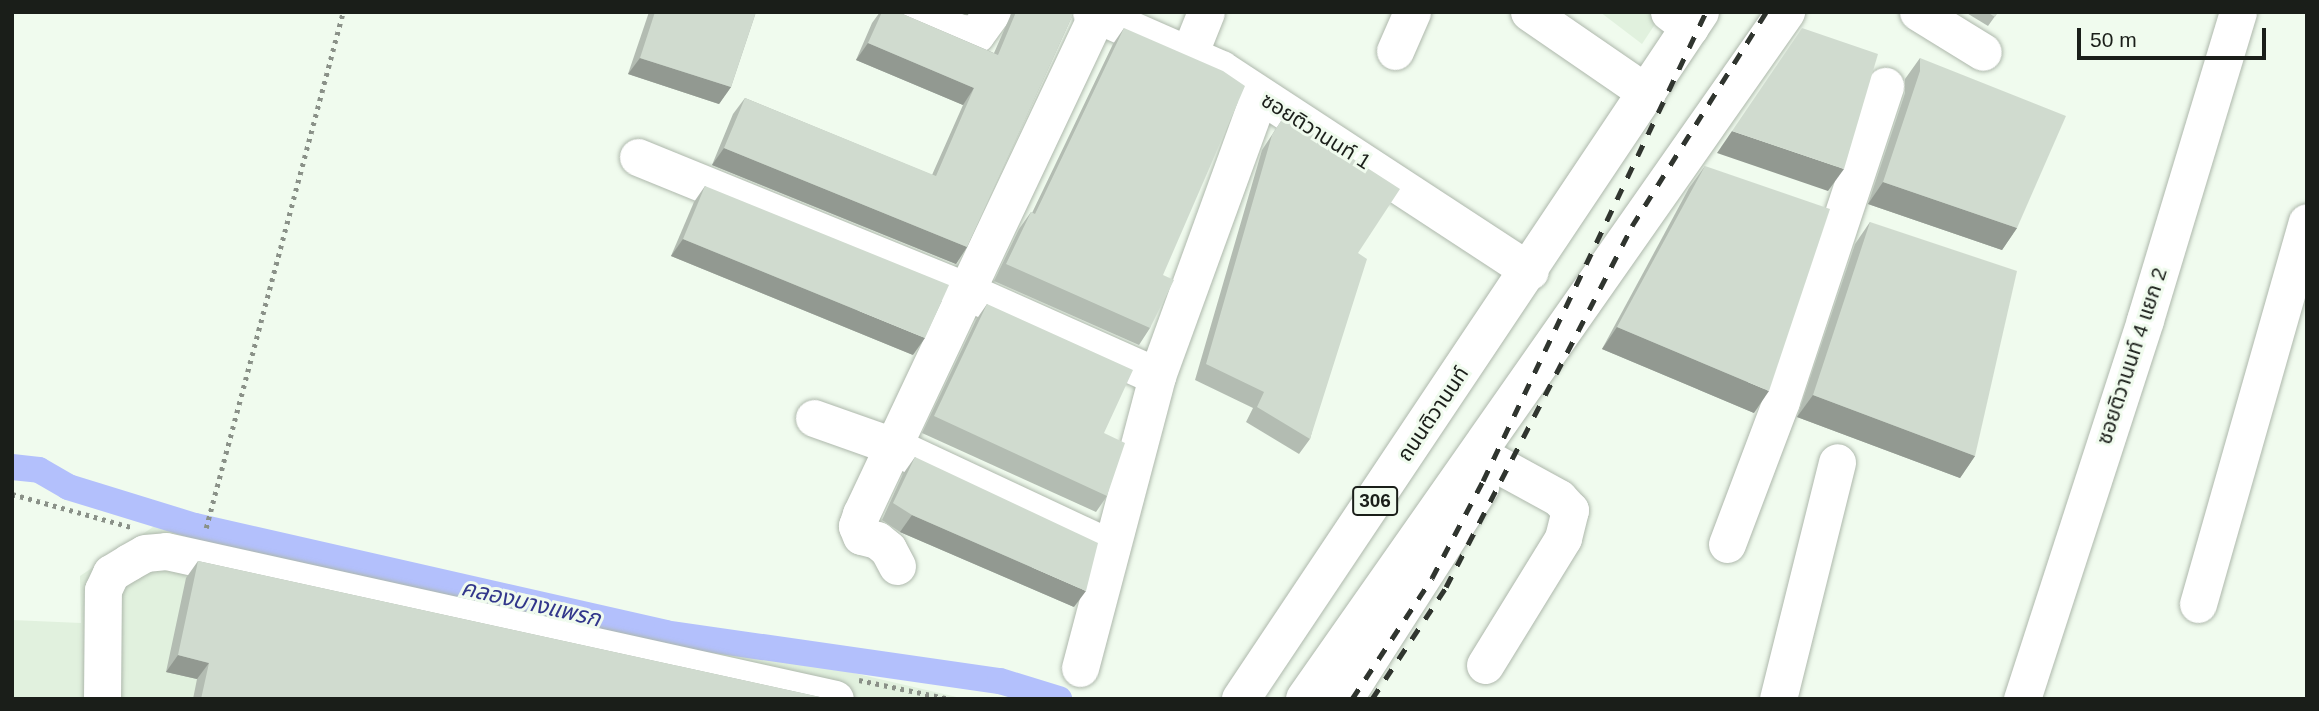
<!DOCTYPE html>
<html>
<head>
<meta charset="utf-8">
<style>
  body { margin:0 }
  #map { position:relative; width:2319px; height:711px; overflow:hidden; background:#f0fbee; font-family:Arial,"Noto Sans Thai",sans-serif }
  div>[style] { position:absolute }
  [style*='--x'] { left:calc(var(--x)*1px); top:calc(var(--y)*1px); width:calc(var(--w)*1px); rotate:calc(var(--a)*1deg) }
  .built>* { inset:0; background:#e1f1de }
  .canal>* { height:26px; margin:-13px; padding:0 13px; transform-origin:13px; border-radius:13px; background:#b3c0fc }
  .path>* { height:4.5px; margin-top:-2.25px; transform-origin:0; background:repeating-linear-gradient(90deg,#8a9188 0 3.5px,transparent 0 8.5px) }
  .roads { filter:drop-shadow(0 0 2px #aeb8ac) drop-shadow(0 0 2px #aeb8ac) }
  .minor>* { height:37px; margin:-18.5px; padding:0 18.5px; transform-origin:18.5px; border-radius:18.5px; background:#fff }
  .major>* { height:38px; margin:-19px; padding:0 19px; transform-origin:19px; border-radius:19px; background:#fff }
  .rail>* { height:5px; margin-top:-2.5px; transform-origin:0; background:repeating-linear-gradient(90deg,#30352f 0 12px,transparent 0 24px) }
  .wall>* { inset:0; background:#b3bcb2 }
  .shaded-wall>* { inset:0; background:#929991 }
  .building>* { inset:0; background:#d0dbcf }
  span { translate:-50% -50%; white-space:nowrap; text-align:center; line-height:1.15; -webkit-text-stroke:6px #f0fbee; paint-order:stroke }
  .shield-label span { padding:2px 5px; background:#f0fbee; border:2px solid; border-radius:5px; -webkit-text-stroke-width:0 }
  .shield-label { font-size:19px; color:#1a1e19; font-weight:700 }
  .street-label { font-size:21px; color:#1a1e19 }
  .water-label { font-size:23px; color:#32378b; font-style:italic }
  .frame { position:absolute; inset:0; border:14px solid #1a1e19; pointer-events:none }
  .scale { position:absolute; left:2077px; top:28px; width:189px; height:32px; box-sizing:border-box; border:4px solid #1a1e19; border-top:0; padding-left:9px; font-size:21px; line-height:24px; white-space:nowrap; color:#1a1e19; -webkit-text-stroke:5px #f0fbee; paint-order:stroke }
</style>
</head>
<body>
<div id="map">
  <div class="built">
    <div style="clip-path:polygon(1600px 12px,1663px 12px,1642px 44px)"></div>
    <div style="clip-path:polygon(153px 527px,274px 538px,961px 698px,12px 699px,12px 620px,81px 623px,80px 576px)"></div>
  </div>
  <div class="canal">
    <div style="--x:12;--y:467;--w:27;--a:6"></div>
    <div style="--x:39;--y:470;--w:34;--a:30"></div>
    <div style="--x:68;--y:487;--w:133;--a:17.1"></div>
    <div style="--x:195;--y:526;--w:482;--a:12.8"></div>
    <div style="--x:665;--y:633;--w:338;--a:8.2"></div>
    <div style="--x:1000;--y:681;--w:62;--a:17"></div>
  </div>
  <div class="path">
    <div style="--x:12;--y:494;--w:123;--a:15.5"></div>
    <div style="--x:206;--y:528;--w:534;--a:-75.13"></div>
    <div style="--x:859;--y:680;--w:93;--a:11.8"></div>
  </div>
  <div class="roads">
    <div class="minor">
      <div style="--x:905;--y:12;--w:60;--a:20.6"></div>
      <div style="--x:961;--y:33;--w:15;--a:4"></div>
      <div style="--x:976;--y:34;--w:27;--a:-54"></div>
      <div style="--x:1091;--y:12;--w:142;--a:23.7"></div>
      <div style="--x:1221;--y:69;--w:369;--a:33.2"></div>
      <div style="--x:1529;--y:12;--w:143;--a:34.5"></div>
      <div style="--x:1669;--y:12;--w:26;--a:37"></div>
      <div style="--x:1918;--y:12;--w:76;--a:31.6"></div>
      <div style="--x:1395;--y:51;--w:43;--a:-66.4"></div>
      <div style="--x:1190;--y:52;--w:43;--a:-68.2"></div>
      <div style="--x:638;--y:157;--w:354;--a:22.2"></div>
      <div style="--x:966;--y:291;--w:209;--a:24"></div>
      <div style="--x:814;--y:418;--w:84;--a:19.5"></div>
      <div style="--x:893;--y:446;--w:241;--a:25.1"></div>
      <div style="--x:1727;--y:544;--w:153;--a:-69.3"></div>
      <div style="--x:1781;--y:401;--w:332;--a:-71.7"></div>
      <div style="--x:897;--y:566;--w:19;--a:-118"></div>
      <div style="--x:888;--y:549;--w:14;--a:-141"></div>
      <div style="--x:877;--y:540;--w:16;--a:-166"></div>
      <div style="--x:861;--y:536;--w:11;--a:-112"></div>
      <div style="--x:857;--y:526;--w:13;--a:-72"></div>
      <div style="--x:861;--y:514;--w:555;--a:-64.73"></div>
      <div style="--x:2198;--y:604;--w:397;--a:-74.1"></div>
      <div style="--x:1485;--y:665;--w:149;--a:-58.4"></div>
      <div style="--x:1563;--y:538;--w:29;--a:-76"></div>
      <div style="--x:1570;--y:510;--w:16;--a:-133"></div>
      <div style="--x:1559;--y:498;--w:73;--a:-151.3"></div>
      <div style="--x:1080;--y:668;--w:302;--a:-75.2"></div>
      <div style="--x:1157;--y:376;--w:298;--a:-70"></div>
      <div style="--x:102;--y:699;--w:109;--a:-89.5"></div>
      <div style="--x:103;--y:590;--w:19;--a:-65"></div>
      <div style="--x:111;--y:573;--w:21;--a:-31"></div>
      <div style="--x:129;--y:562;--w:18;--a:-29"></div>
      <div style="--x:145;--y:553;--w:21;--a:-5"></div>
      <div style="--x:166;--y:551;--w:685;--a:12.47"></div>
      <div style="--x:1778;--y:699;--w:244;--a:-76"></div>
      <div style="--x:2022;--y:699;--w:398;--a:-72"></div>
      <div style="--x:2145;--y:320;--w:322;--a:-73.2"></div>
    </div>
    <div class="major">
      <div style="--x:1241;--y:699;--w:826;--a:-56.25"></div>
      <div style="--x:1305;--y:699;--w:839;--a:-55"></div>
      <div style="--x:1344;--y:699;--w:252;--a:-57.3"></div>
    </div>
  </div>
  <div class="rail">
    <div style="--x:1352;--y:699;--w:145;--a:-56.5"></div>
    <div style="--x:1432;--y:578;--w:110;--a:-62.3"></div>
    <div style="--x:1483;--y:481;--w:519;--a:-64.57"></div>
    <div style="--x:1372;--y:699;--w:134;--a:-56.5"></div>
    <div style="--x:1446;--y:587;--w:406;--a:-62.7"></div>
    <div style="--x:1632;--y:226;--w:252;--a:-57.9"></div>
  </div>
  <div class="wall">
    <div style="clip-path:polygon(649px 12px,756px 12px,731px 87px,719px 104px,628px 74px)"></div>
    <div style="clip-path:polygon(880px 12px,898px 12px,994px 53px,1012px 12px,1074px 12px,967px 247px,956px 264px,712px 165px,733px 114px,745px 98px,932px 175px,963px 105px,856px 60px,872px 23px)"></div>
    <div style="clip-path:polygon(1965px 12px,1998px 12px,1988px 26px)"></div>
    <div style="clip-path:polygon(1124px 28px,1163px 275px,1150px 328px,1139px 345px,994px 281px,1019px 229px,1031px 212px,1032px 213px,1113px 44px)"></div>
    <div style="clip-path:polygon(1920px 58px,2017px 228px,2002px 250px,1868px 204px,1905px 93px,1905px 79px)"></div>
    <div style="clip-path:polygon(1285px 115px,1358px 253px,1310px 439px,1299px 454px,1246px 422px,1253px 408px,1195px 380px,1262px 150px)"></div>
    <div style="clip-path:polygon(1705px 166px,1754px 413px,1602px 349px,1689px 188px)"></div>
    <div style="clip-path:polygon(705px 186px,913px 355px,671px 256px,694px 202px)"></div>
    <div style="clip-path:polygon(1870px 222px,1975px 456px,1960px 478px,1797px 417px,1855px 244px)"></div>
    <div style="clip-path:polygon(987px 304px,1104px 433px,1107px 496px,1096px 512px,922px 433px,976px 320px)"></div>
    <div style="clip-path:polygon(915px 457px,1074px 607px,900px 532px,882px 520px,903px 474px)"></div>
    <div style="clip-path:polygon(198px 561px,829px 699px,193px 699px,197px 679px,166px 672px,186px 578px)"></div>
  </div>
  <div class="shaded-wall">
    <div style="clip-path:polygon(868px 43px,974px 88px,963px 105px,856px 60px)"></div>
    <div style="clip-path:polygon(640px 58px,731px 87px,719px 104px,628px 74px)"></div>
    <div style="clip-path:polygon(1732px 131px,1844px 169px,1828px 191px,1717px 153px)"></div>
    <div style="clip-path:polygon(724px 148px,967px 247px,956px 264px,712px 165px)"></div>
    <div style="clip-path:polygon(1883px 182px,2017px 228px,2002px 250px,1868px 204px)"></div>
    <div style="clip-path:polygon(683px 239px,925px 338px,913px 355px,671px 256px)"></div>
    <div style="clip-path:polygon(1617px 327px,1769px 391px,1754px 413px,1602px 349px)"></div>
    <div style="clip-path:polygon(1813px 395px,1975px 456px,1960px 478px,1797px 417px)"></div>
    <div style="clip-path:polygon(912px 515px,1086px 591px,1074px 607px,900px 532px)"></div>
    <div style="clip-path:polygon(178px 655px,209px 663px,197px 679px,166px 672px)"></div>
  </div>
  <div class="building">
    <div style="clip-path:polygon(655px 12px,756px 12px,731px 87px,640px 58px)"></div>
    <div style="clip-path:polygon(882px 12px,898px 12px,998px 55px,1016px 12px,1074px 12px,967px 247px,724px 148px,745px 98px,936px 176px,974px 88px,868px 43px)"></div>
    <div style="clip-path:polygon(1987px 12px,1998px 12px,1995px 17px)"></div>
    <div style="clip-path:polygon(1124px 28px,1223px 71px,1245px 86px,1163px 275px,1174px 280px,1150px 328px,1006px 264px,1031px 212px,1035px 214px)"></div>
    <div style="clip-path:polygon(1802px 28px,1878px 54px,1844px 169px,1732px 131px)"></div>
    <div style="clip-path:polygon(1920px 58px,2066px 116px,2017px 228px,1883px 182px,1920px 71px)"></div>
    <div style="clip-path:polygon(1285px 115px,1400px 189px,1358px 253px,1367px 259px,1310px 439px,1257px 407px,1264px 392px,1206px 364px,1272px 135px)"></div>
    <div style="clip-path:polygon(1705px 166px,1830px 209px,1769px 391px,1617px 327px)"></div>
    <div style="clip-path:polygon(705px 186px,949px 285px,925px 338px,683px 239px)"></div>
    <div style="clip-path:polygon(1870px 222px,2017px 271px,1975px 456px,1813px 395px)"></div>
    <div style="clip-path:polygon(987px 304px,1133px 370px,1104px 433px,1125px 443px,1107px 496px,934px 416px)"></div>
    <div style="clip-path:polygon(915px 457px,1098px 543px,1086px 591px,912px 515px,893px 503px)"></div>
    <div style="clip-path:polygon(198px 561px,829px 699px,201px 699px,209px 663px,178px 655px)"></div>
  </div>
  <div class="shield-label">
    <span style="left:1375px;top:501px">306</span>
  </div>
  <div class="street-label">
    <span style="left:1316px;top:131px;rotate:32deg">ซอยติวานนท์ 1</span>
    <span style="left:2132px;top:356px;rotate:-72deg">ซอยติวานนท์ 4 แยก 2</span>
    <span style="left:1433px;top:414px;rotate:-56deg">ถนนติวานนท์</span>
  </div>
  <div class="water-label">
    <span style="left:531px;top:603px;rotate:13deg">คลองบางแพรก</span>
  </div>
  <div class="frame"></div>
  <div class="scale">50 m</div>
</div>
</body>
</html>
